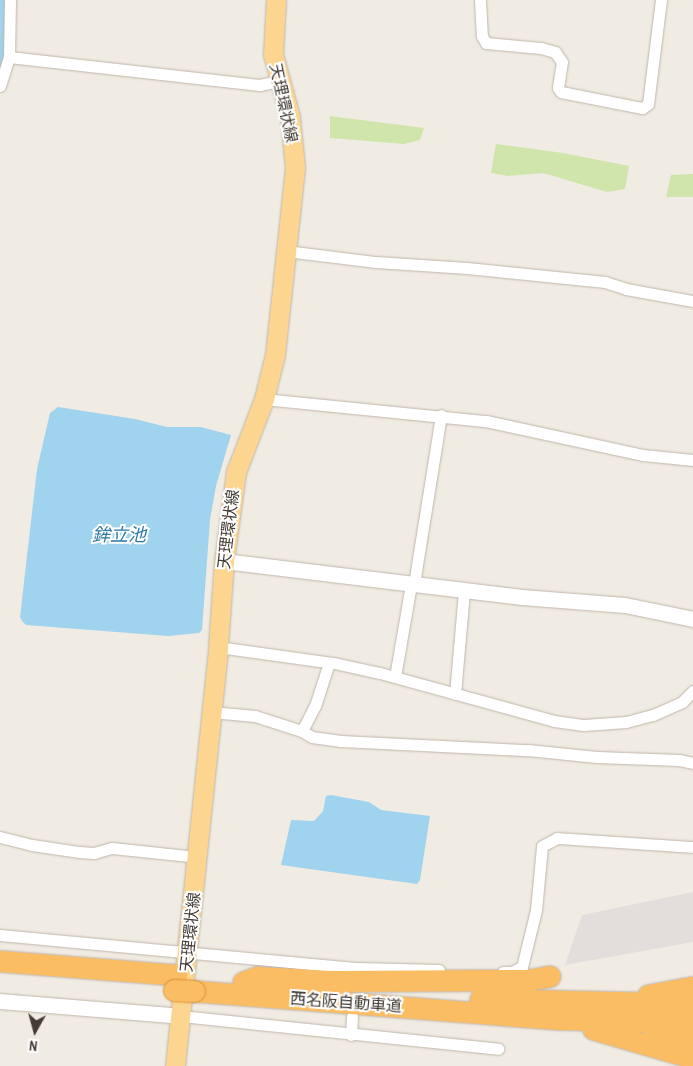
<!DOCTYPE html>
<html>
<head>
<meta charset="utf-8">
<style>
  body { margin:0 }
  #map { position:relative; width:693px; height:1066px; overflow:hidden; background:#f1ece3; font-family:"Archivo Narrow","Noto Sans JP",sans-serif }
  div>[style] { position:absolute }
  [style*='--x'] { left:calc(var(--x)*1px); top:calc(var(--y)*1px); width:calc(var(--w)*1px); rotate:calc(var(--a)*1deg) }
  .green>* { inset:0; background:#cfe5ab }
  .parking>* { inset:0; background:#e1dedb }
  .water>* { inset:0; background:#9fd3ee }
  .river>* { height:18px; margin:-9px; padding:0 9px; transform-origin:9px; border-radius:9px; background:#9fd3ee }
  .roads { filter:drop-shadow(0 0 1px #bfb5a9) drop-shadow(0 0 1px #bfb5a9) }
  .minor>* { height:11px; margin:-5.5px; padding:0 5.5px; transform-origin:5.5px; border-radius:5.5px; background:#fff }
  .tertiary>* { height:15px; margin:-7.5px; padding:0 7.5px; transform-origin:7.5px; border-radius:7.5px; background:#fff }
  .primary>* { height:19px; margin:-9.5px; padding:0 9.5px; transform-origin:9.5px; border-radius:9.5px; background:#fcd590 }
  .motorway>* { height:21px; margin:-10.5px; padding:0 10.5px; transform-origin:10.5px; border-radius:10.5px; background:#fbbd64 }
  .bridges { filter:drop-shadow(0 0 1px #d99034) drop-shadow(0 0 1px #d99034) }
  .motorway-bridge>* { height:21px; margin:-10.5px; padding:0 10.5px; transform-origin:10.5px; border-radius:10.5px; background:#fbbd64 }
  span { translate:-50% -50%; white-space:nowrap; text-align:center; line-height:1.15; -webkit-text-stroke:4px #fff; paint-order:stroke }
  .street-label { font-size:16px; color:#423b33 }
  .water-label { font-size:18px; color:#2e7aa3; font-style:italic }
  .north { position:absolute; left:10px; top:1006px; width:50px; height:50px; -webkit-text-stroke:4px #fff; paint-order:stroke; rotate:187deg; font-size:14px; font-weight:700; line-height:20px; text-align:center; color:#423b33 }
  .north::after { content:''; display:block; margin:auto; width:18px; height:22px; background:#423b33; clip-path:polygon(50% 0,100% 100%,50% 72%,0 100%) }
</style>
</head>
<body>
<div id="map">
  <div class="green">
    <div style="clip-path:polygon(330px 116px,424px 128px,420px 140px,404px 144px,330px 138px)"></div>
    <div style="clip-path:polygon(496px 144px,563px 153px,629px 166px,625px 189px,607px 192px,543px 173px,508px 176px,491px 173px)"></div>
    <div style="clip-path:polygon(693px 174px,693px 197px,666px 197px,671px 175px)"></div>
  </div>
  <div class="parking">
    <div style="clip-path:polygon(693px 892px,693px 942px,565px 965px,582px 915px)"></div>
  </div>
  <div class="water">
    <div style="clip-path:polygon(58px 407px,135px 419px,167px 427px,201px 427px,231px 435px,216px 486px,210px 520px,202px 630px,199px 633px,168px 636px,26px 625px,22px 621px,20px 617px,37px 469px,50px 413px)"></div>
    <div style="clip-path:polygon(331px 795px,369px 802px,381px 810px,430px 816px,420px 880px,417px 884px,281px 865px,291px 820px,314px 821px,323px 811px,326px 796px)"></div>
  </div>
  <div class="river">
    <div style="--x:0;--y:65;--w:13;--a:-77"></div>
    <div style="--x:3;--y:52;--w:46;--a:-87.5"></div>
  </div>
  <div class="roads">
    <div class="minor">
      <div style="--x:480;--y:0;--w:36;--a:87"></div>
      <div style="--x:482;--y:36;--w:8;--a:60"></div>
      <div style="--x:486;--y:43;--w:55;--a:5.2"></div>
      <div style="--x:541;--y:48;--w:15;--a:16"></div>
      <div style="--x:555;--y:52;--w:12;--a:55"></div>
      <div style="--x:562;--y:62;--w:26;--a:99"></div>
      <div style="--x:558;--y:88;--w:5;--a:53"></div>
      <div style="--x:561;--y:92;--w:83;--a:11.2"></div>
      <div style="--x:642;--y:108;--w:7;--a:-34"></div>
      <div style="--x:648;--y:104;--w:105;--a:-82.9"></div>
      <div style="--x:9;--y:57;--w:252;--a:6.4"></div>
      <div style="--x:259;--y:85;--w:20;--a:-11"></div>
      <div style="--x:0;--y:86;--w:30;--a:-73"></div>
      <div style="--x:9;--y:57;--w:57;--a:-89"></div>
      <div style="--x:286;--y:251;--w:91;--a:7"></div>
      <div style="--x:376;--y:262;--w:91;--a:3.8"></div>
      <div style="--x:467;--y:268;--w:139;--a:5.8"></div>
      <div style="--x:605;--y:282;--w:22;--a:18"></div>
      <div style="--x:626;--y:289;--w:68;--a:10.2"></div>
      <div style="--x:264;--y:399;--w:223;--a:5.7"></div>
      <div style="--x:486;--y:421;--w:161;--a:12.2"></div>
      <div style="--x:643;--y:455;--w:50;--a:5.7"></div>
      <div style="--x:414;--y:584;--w:171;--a:-80.9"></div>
      <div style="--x:218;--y:647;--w:117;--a:7.9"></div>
      <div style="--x:334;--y:663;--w:47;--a:12.3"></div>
      <div style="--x:380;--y:673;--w:180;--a:15.4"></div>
      <div style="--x:554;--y:721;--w:30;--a:8"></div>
      <div style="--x:584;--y:725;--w:42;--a:-4.1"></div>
      <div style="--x:626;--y:722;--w:28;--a:-15"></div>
      <div style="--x:653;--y:715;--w:32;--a:-24"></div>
      <div style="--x:682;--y:702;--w:16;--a:-45"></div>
      <div style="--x:395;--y:677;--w:94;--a:-80.2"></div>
      <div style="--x:455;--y:694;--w:103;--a:-85"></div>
      <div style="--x:211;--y:712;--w:44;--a:5.2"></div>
      <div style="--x:255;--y:716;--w:49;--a:17.7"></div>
      <div style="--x:302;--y:731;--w:12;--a:31"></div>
      <div style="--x:312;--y:737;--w:29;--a:8"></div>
      <div style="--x:341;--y:741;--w:187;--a:2.8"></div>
      <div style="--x:528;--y:750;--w:69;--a:5.8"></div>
      <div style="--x:597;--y:757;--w:82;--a:2.1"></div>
      <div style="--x:679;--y:760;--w:14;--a:12"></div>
      <div style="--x:302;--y:731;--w:28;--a:-63"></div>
      <div style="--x:315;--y:706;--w:45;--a:-72"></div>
      <div style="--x:0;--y:837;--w:33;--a:14"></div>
      <div style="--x:32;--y:845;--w:48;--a:8.5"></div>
      <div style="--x:79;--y:852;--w:15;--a:4"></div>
      <div style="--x:94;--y:853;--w:19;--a:-16"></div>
      <div style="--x:112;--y:848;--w:85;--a:6"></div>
      <div style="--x:0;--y:935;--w:359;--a:5.3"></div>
      <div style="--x:357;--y:968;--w:82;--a:1.4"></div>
      <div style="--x:503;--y:972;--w:9;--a:0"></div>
      <div style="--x:512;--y:972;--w:11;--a:-27"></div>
      <div style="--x:522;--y:967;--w:59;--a:-76.2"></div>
      <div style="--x:536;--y:910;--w:64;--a:-84.6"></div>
      <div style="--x:542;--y:846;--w:17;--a:-28"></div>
      <div style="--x:557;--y:838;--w:136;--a:3.8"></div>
      <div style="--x:181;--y:1016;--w:319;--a:5.9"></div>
      <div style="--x:351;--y:1035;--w:19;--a:-87"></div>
    </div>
    <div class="tertiary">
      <div style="--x:224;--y:561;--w:300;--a:6.9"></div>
      <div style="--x:522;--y:597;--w:103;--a:4.4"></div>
      <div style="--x:625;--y:605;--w:69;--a:11.6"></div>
      <div style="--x:0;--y:1001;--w:182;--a:4.7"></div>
    </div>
    <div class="primary">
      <div style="--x:175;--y:1066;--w:421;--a:-84.1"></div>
      <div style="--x:218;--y:647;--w:86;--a:-86"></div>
      <div style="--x:224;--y:561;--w:90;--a:-82.3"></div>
      <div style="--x:236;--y:472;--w:78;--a:-69"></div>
      <div style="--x:264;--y:399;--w:45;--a:-76"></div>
      <div style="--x:275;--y:355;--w:189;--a:-83.9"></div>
      <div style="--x:295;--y:167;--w:50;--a:-95.7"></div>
      <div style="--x:290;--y:117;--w:65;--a:-105.1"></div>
      <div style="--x:273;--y:54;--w:54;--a:-86.8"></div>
    </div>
    <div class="motorway">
      <div style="--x:0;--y:961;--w:177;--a:4.5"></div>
      <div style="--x:243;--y:982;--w:15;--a:-20"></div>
      <div style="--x:257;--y:977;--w:73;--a:3.1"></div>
      <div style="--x:330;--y:981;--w:198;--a:-0.3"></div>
      <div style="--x:528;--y:980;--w:22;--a:-10"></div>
      <div style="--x:194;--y:991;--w:369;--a:4.4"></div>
      <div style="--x:562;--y:1019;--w:131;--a:1.3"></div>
      <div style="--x:648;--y:995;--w:46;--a:-10.1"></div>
      <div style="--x:480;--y:999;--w:213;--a:1.3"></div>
      <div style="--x:593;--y:1029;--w:104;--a:16.2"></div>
      <div style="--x:653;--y:1033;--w:40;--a:8.5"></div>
    </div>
  </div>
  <div class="bridges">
    <div class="motorway-bridge">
      <div style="--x:174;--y:990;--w:20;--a:3"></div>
    </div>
  </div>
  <div class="street-label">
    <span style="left:284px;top:103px;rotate:78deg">天理環状線</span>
    <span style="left:228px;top:529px;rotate:-83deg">天理環状線</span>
    <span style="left:190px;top:932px;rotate:-84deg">天理環状線</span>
    <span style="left:346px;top:1002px;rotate:4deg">西名阪自動車道</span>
  </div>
  <div class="water-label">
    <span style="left:119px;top:535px">鉾立池</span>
  </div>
  <div class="north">N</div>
</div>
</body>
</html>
